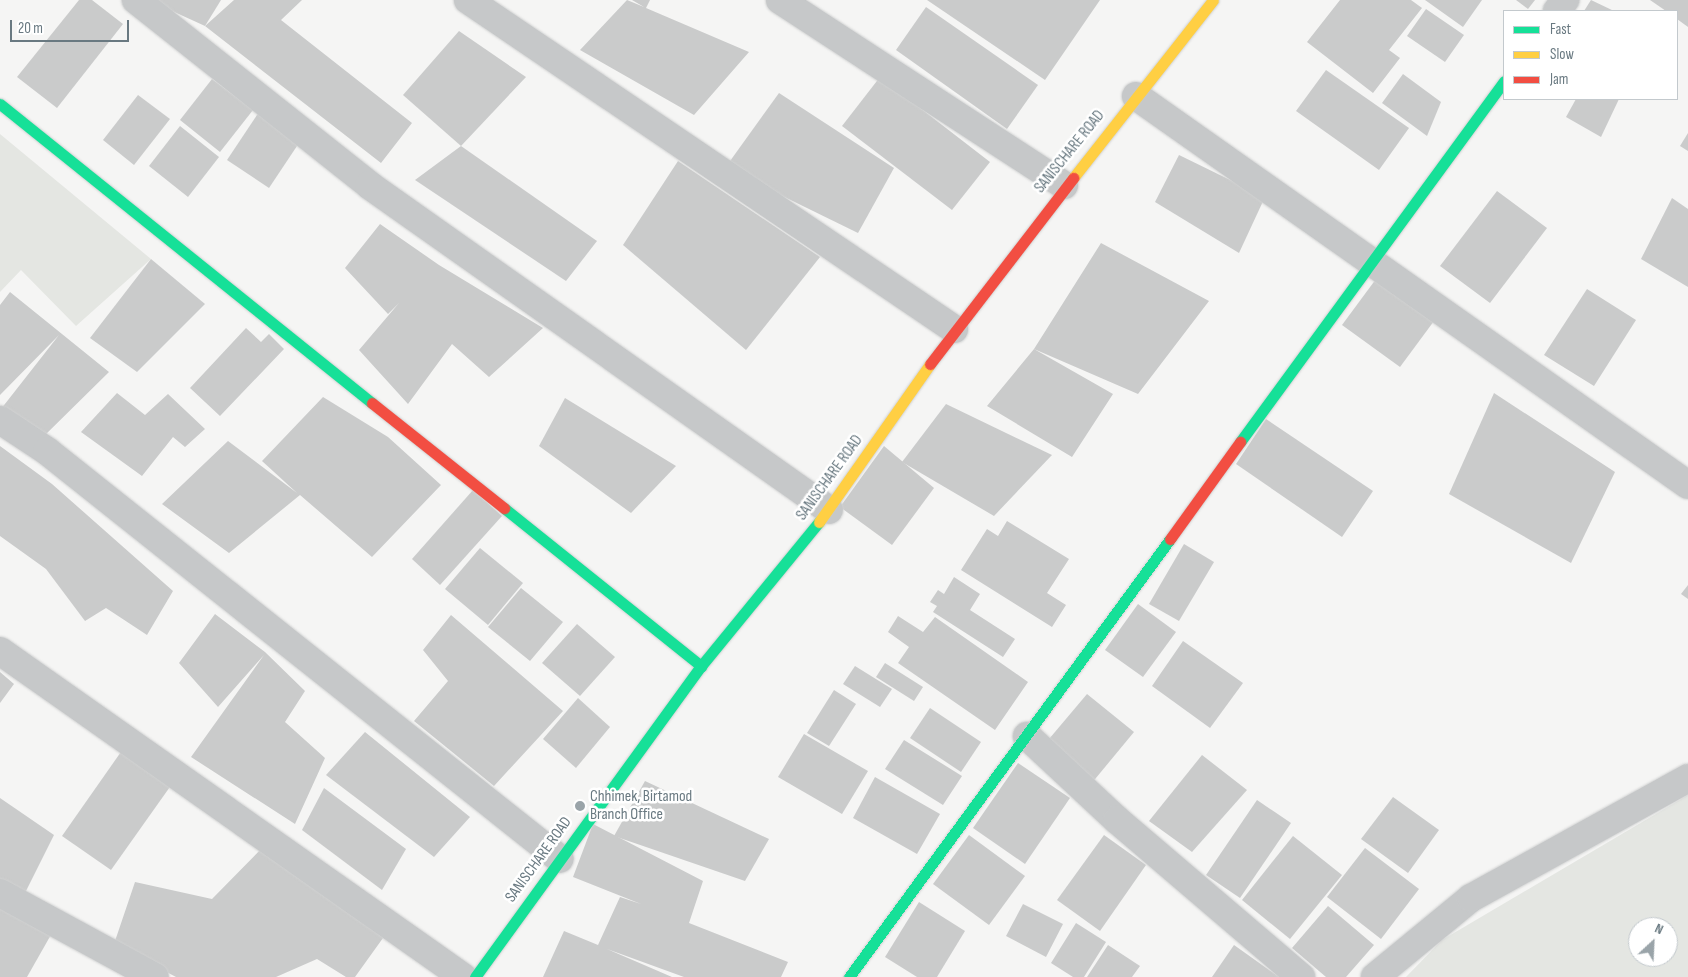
<!DOCTYPE html>
<html>
<head>
<meta charset="utf-8">
<style>
  body { margin:0 }
  #map { position:relative; width:1688px; height:977px; overflow:hidden; background:#f5f5f4; font-family:"Sofia Sans Condensed",sans-serif }
  div>[style] { position:absolute }
  [style*='--x'] { left:calc(var(--x)*1px); top:calc(var(--y)*1px); width:calc(var(--w)*1px); rotate:calc(var(--a)*1deg) }
  .green>* { inset:0; background:#e4e6e2 }
  .building>* { inset:0; background:#cacbcb }
  .roads { filter:drop-shadow(0 0 1px #d0d1d1) drop-shadow(0 0 1px #d0d1d1) }
  .street>* { height:28px; margin:-14px; padding:0 14px; transform-origin:14px; border-radius:14px; background:#c6c8c9 }
  .fast>* { height:11px; margin:-5.5px; padding:0 5.5px; transform-origin:5.5px; border-radius:5.5px; background:#16e098 }
  .slow>* { height:11px; margin:-5.5px; padding:0 5.5px; transform-origin:5.5px; border-radius:5.5px; background:#ffcf43 }
  .jam>* { height:11px; margin:-5.5px; padding:0 5.5px; transform-origin:5.5px; border-radius:5.5px; background:#f24e42 }
  .dots>* { width:14px; height:14px; translate:-50% -50%; box-sizing:border-box; border:2px solid #fff; border-radius:50% }
  span { translate:-50% -50%; white-space:nowrap; text-align:center; line-height:1.15; -webkit-text-stroke:5px #fff; paint-order:stroke }
  .street-label { font-size:16px; color:#697981 }
  .poi-label { font-size:16px; color:#697981 }
  .left { translate:0 -50%; text-align:left }
  .legend { position:absolute; left:1503px; top:10px; width:175px; height:90px; box-sizing:border-box; background:#fff; border:1px solid #c3c9cd; margin:0; padding:6px 9px; list-style:none; font-size:15px; color:#697981 }
  .legend li { display:flex; align-items:center; gap:10px; height:25px }
  .legend b { width:25px; border:1px solid #c3c9cd }
  .north { position:absolute; left:1628px; top:917px; width:50px; height:50px; box-sizing:border-box; background:#fff; border:1px solid #c3c9cd; border-radius:50%; rotate:25deg; font-size:14px; font-weight:700; line-height:20px; text-align:center; color:#697981 }
  .north::after { content:''; display:block; margin:auto; width:18px; height:22px; background:#9aa4a9; clip-path:polygon(50% 0,100% 100%,50% 72%,0 100%) }
  .scale { position:absolute; left:10px; top:20px; width:119px; height:22px; box-sizing:border-box; border:2px solid #697981; border-top:0; padding-left:6px; font-size:15px; line-height:18px; white-space:nowrap; color:#697981; -webkit-text-stroke:4px #fff; paint-order:stroke }
</style>
</head>
<body>
<div id="map">
  <div class="green">
    <div style="clip-path:polygon(0 134px,151px 259px,76px 326px,21px 270px,0 292px)"></div>
    <div style="clip-path:polygon(evenodd,1688px 795px,1688px 977px,1406px 977px,1442px 940px,1688px 795px,1638px 927px,1668px 927px,1668px 957px,1638px 957px,1638px 927px)"></div>
  </div>
  <div class="building">
    <div style="clip-path:polygon(79px 0,92px 0,123px 24px,57px 108px,17px 77px)"></div>
    <div style="clip-path:polygon(148px 0,221px 0,205px 26px)"></div>
    <div style="clip-path:polygon(234px 0,302px 0,281px 20px,412px 123px,381px 163px,205px 26px)"></div>
    <div style="clip-path:polygon(627px 0,644px 7px,632px 0,650px 0,646px 8px,749px 52px,694px 115px,580px 50px)"></div>
    <div style="clip-path:polygon(927px 0,1100px 0,1045px 80px)"></div>
    <div style="clip-path:polygon(1340px 0,1411px 0,1422px 8px,1389px 50px,1400px 58px,1373px 93px,1307px 42px)"></div>
    <div style="clip-path:polygon(1425px 0,1482px 0,1463px 27px)"></div>
    <div style="clip-path:polygon(1516px 0,1535px 0,1528px 9px)"></div>
    <div style="clip-path:polygon(1591px 0,1614px 11px,1584px 11px)"></div>
    <div style="clip-path:polygon(1650px 0,1688px 0,1688px 27px,1677px 19px,1677px 11px,1666px 11px)"></div>
    <div style="clip-path:polygon(926px 7px,1038px 85px,1007px 129px,896px 50px)"></div>
    <div style="clip-path:polygon(1426px 9px,1464px 35px,1445px 62px,1407px 36px)"></div>
    <div style="clip-path:polygon(459px 31px,526px 77px,461px 146px,403px 95px)"></div>
    <div style="clip-path:polygon(1326px 70px,1409px 128px,1379px 170px,1296px 111px)"></div>
    <div style="clip-path:polygon(1403px 74px,1441px 102px,1427px 136px,1382px 103px)"></div>
    <div style="clip-path:polygon(880px 77px,990px 162px,952px 210px,842px 126px)"></div>
    <div style="clip-path:polygon(212px 79px,253px 110px,220px 152px,180px 120px)"></div>
    <div style="clip-path:polygon(779px 93px,894px 168px,858px 233px,725px 168px)"></div>
    <div style="clip-path:polygon(138px 95px,170px 119px,134px 165px,103px 140px)"></div>
    <div style="clip-path:polygon(1576px 99px,1619px 99px,1601px 137px,1566px 117px)"></div>
    <div style="clip-path:polygon(259px 112px,301px 140px,269px 188px,227px 160px)"></div>
    <div style="clip-path:polygon(180px 126px,219px 157px,188px 197px,149px 166px)"></div>
    <div style="clip-path:polygon(1688px 133px,1688px 151px,1680px 146px)"></div>
    <div style="clip-path:polygon(461px 146px,597px 241px,566px 281px,415px 180px)"></div>
    <div style="clip-path:polygon(1179px 155px,1265px 197px,1239px 253px,1155px 202px)"></div>
    <div style="clip-path:polygon(678px 161px,820px 257px,746px 350px,623px 245px)"></div>
    <div style="clip-path:polygon(1497px 191px,1547px 228px,1490px 303px,1440px 266px)"></div>
    <div style="clip-path:polygon(1672px 198px,1688px 209px,1688px 287px,1641px 259px)"></div>
    <div style="clip-path:polygon(380px 224px,439px 265px,543px 328px,489px 377px,452px 344px,408px 404px,359px 350px,399px 303px,388px 314px,345px 268px)"></div>
    <div style="clip-path:polygon(1101px 243px,1209px 301px,1138px 394px,1034px 349px,1113px 394px,1072px 457px,987px 406px,1034px 349px)"></div>
    <div style="clip-path:polygon(151px 259px,205px 304px,137px 372px,90px 338px)"></div>
    <div style="clip-path:polygon(1376px 279px,1434px 321px,1400px 367px,1342px 325px)"></div>
    <div style="clip-path:polygon(1587px 289px,1636px 320px,1594px 386px,1544px 355px)"></div>
    <div style="clip-path:polygon(10px 292px,109px 372px,41px 439px,1px 409px,59px 335px,0 395px,0 305px)"></div>
    <div style="clip-path:polygon(246px 328px,261px 342px,269px 334px,284px 349px,220px 416px,190px 388px)"></div>
    <div style="clip-path:polygon(117px 393px,145px 415px,168px 394px,205px 429px,185px 447px,173px 437px,142px 476px,81px 432px)"></div>
    <div style="clip-path:polygon(1494px 393px,1615px 472px,1571px 563px,1449px 494px)"></div>
    <div style="clip-path:polygon(323px 397px,388px 437px,441px 485px,372px 557px,300px 495px,229px 553px,162px 504px,228px 441px,297px 493px,262px 461px)"></div>
    <div style="clip-path:polygon(565px 398px,676px 466px,631px 513px,539px 446px)"></div>
    <div style="clip-path:polygon(946px 404px,1052px 455px,994px 516px,902px 462px)"></div>
    <div style="clip-path:polygon(1266px 419px,1373px 491px,1342px 537px,1236px 464px)"></div>
    <div style="clip-path:polygon(0 446px,52px 484px,173px 591px,147px 635px,106px 608px,85px 621px,46px 569px,0 536px)"></div>
    <div style="clip-path:polygon(884px 446px,934px 488px,892px 545px,840px 507px)"></div>
    <div style="clip-path:polygon(473px 490px,502px 516px,440px 585px,412px 559px)"></div>
    <div style="clip-path:polygon(1007px 521px,1069px 559px,1047px 593px,1066px 605px,1052px 627px,961px 570px,987px 529px,998px 536px)"></div>
    <div style="clip-path:polygon(1184px 544px,1214px 562px,1179px 621px,1149px 604px)"></div>
    <div style="clip-path:polygon(480px 548px,523px 583px,488px 625px,445px 589px)"></div>
    <div style="clip-path:polygon(954px 577px,980px 594px,970px 610px,1015px 639px,1003px 657px,933px 612px,937px 606px,930px 602px,938px 590px,944px 594px)"></div>
    <div style="clip-path:polygon(1688px 585px,1688px 599px,1681px 594px)"></div>
    <div style="clip-path:polygon(521px 588px,563px 622px,530px 661px,488px 627px)"></div>
    <div style="clip-path:polygon(1138px 604px,1176px 632px,1143px 677px,1105px 650px)"></div>
    <div style="clip-path:polygon(215px 614px,265px 652px,305px 691px,285px 722px,325px 758px,295px 824px,191px 757px,264px 655px,218px 707px,179px 663px)"></div>
    <div style="clip-path:polygon(451px 615px,563px 711px,494px 786px,414px 721px,448px 681px,423px 650px)"></div>
    <div style="clip-path:polygon(898px 616px,923px 632px,935px 617px,1028px 682px,995px 730px,898px 663px,909px 647px,888px 632px)"></div>
    <div style="clip-path:polygon(577px 624px,615px 657px,580px 696px,542px 663px)"></div>
    <div style="clip-path:polygon(1183px 641px,1243px 683px,1210px 728px,1152px 686px)"></div>
    <div style="clip-path:polygon(885px 663px,923px 687px,914px 701px,876px 677px)"></div>
    <div style="clip-path:polygon(855px 666px,892px 689px,880px 707px,843px 684px)"></div>
    <div style="clip-path:polygon(0 672px,14px 684px,0 703px)"></div>
    <div style="clip-path:polygon(834px 690px,856px 704px,829px 746px,807px 733px)"></div>
    <div style="clip-path:polygon(1087px 694px,1134px 732px,1091px 784px,1044px 745px)"></div>
    <div style="clip-path:polygon(578px 698px,610px 727px,576px 768px,543px 739px)"></div>
    <div style="clip-path:polygon(930px 708px,981px 742px,961px 772px,910px 738px)"></div>
    <div style="clip-path:polygon(365px 732px,470px 817px,434px 857px,326px 775px)"></div>
    <div style="clip-path:polygon(804px 734px,868px 771px,842px 814px,778px 777px)"></div>
    <div style="clip-path:polygon(904px 740px,962px 776px,943px 805px,885px 769px)"></div>
    <div style="clip-path:polygon(123px 749px,172px 784px,111px 870px,62px 836px)"></div>
    <div style="clip-path:polygon(1202px 755px,1247px 790px,1192px 852px,1149px 821px)"></div>
    <div style="clip-path:polygon(1018px 763px,1070px 798px,1025px 864px,973px 828px)"></div>
    <div style="clip-path:polygon(875px 777px,940px 814px,917px 854px,853px 818px)"></div>
    <div style="clip-path:polygon(645px 781px,769px 839px,745px 881px,614px 836px)"></div>
    <div style="clip-path:polygon(324px 788px,406px 849px,382px 890px,302px 830px)"></div>
    <div style="clip-path:polygon(1393px 797px,1439px 830px,1408px 873px,1361px 839px)"></div>
    <div style="clip-path:polygon(0 798px,54px 835px,25px 893px,0 884px)"></div>
    <div style="clip-path:polygon(1257px 800px,1291px 823px,1240px 898px,1206px 875px)"></div>
    <div style="clip-path:polygon(593px 824px,703px 881px,689px 923px,788px 962px,781px 977px,684px 977px,607px 949px,672px 977px,543px 977px,564px 931px,598px 945px,620px 897px,641px 904px,573px 877px)"></div>
    <div style="clip-path:polygon(969px 835px,1025px 876px,989px 925px,933px 884px)"></div>
    <div style="clip-path:polygon(1104px 835px,1146px 865px,1100px 931px,1057px 900px)"></div>
    <div style="clip-path:polygon(1293px 836px,1342px 875px,1290px 939px,1242px 900px)"></div>
    <div style="clip-path:polygon(263px 847px,383px 938px,355px 977px,346px 977px,317px 959px,276px 977px,176px 977px,114px 944px,135px 882px,212px 899px)"></div>
    <div style="clip-path:polygon(1365px 848px,1419px 889px,1381px 939px,1327px 897px)"></div>
    <div style="clip-path:polygon(919px 902px,965px 931px,937px 977px,917px 977px,885px 957px)"></div>
    <div style="clip-path:polygon(0 903px,52px 933px,27px 977px,0 977px)"></div>
    <div style="clip-path:polygon(1023px 904px,1063px 924px,1046px 957px,1006px 936px)"></div>
    <div style="clip-path:polygon(1328px 906px,1374px 945px,1346px 977px,1326px 977px,1292px 948px)"></div>
    <div style="clip-path:polygon(1076px 923px,1106px 942px,1084px 977px,1073px 977px,1051px 963px)"></div>
    <div style="clip-path:polygon(1108px 945px,1140px 966px,1132px 977px,1087px 977px)"></div>
    <div style="clip-path:polygon(1234px 945px,1279px 977px,1212px 977px)"></div>
  </div>
  <div class="roads">
    <div class="street">
      <div style="--x:136;--y:0;--w:298;--a:38.4"></div>
      <div style="--x:369;--y:185;--w:563;--a:35.24"></div>
      <div style="--x:468;--y:0;--w:587;--a:34.1"></div>
      <div style="--x:780;--y:0;--w:339;--a:33.1"></div>
      <div style="--x:1557;--y:11;--w:14;--a:-54"></div>
      <div style="--x:1136;--y:96;--w:675;--a:35.17"></div>
      <div style="--x:0;--y:420;--w:56;--a:33.4"></div>
      <div style="--x:47;--y:451;--w:655;--a:38.5"></div>
      <div style="--x:0;--y:651;--w:566;--a:35.15"></div>
      <div style="--x:1027;--y:736;--w:123;--a:43"></div>
      <div style="--x:1117;--y:820;--w:242;--a:40.5"></div>
      <div style="--x:0;--y:893;--w:176;--a:28.5"></div>
      <div style="--x:1375;--y:977;--w:124;--a:-39.5"></div>
      <div style="--x:1471;--y:898;--w:248;--a:-28.9"></div>
    </div>
    <div class="fast">
      <div style="--x:0;--y:104;--w:477;--a:38.8"></div>
      <div style="--x:1240;--y:442;--w:447;--a:-53.8"></div>
      <div style="--x:504;--y:508;--w:253;--a:38.7"></div>
      <div style="--x:475;--y:977;--w:384;--a:-54"></div>
      <div style="--x:701;--y:666;--w:186;--a:-50.7"></div>
      <div style="--x:849;--y:977;--w:543;--a:-53.76"></div>
    </div>
    <div class="slow">
      <div style="--x:1073;--y:178;--w:226;--a:-51.8"></div>
      <div style="--x:819;--y:522;--w:193;--a:-54.9"></div>
    </div>
    <div class="jam">
      <div style="--x:930;--y:364;--w:235;--a:-52.4"></div>
      <div style="--x:372;--y:403;--w:169;--a:38.5"></div>
      <div style="--x:1170;--y:539;--w:120;--a:-54.2"></div>
    </div>
  </div>
  <div class="dots">
    <div style="left:580px;top:806px;background:#9aa4a9"></div>
  </div>
  <div class="street-label">
    <span style="left:1070px;top:152px;rotate:-51deg">SANISCHARE ROAD</span>
    <span style="left:830px;top:478px;rotate:-54deg">SANISCHARE ROAD</span>
    <span style="left:539px;top:860px;rotate:-54deg">SANISCHARE ROAD</span>
  </div>
  <div class="poi-label">
    <span class="left" style="left:590px;top:806px">Chhimek, Birtamod<br>Branch Office</span>
  </div>
  <ul class="legend">
  <li><b style="height:6px;background:#16e098"></b>Fast</li>
  <li><b style="height:6px;background:#ffcf43"></b>Slow</li>
  <li><b style="height:6px;background:#f24e42"></b>Jam</li>
  </ul>
  <div class="north">N</div>
  <div class="scale">20 m</div>
</div>
</body>
</html>
